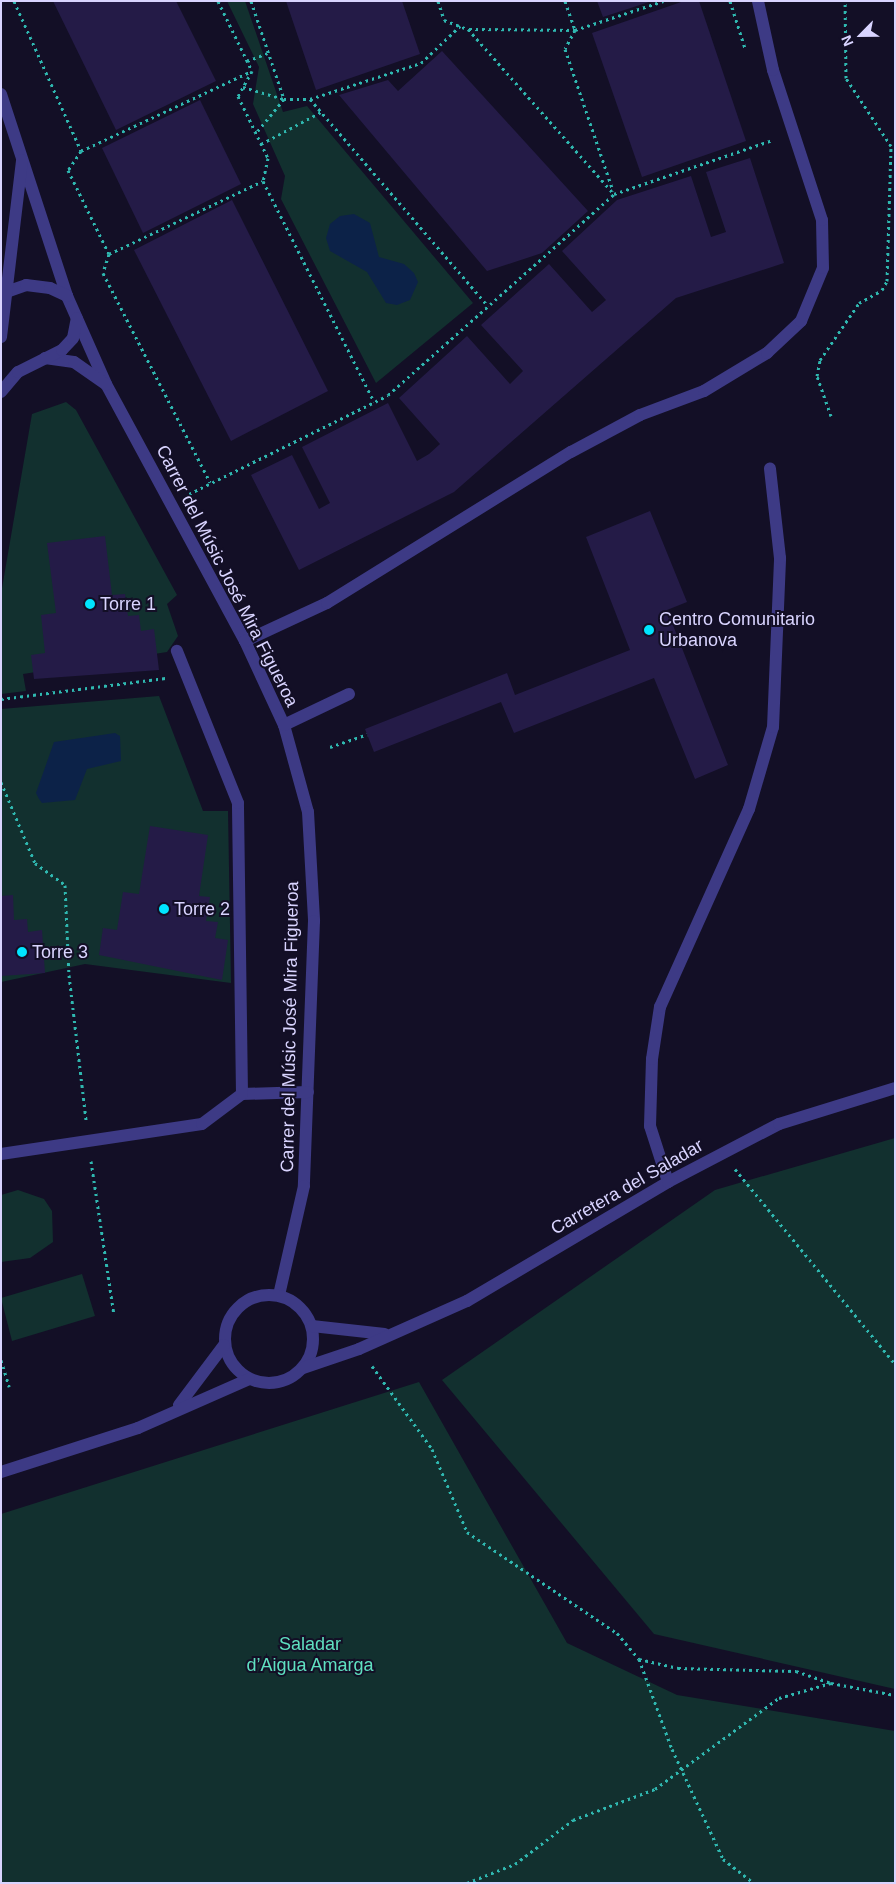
<!DOCTYPE html>
<html>
<head>
<meta charset="utf-8">
<style>
  body { margin:0 }
  #map { position:relative; width:896px; height:1884px; overflow:hidden; background:#130f26; font-family:Arial,sans-serif }
  div>[style] { position:absolute }
  [style*='--x'] { left:calc(var(--x)*1px); top:calc(var(--y)*1px); width:calc(var(--w)*1px); rotate:calc(var(--a)*1deg) }
  .green>* { inset:0; background:#12302f }
  .water>* { inset:0; background:#0c2248 }
  .building>* { inset:0; background:#241b47 }
  .path>* { height:3px; margin-top:-1.5px; transform-origin:0; background:repeating-linear-gradient(90deg,#2fb8b0 0 2.5px,transparent 0 6.5px) }
  .minor>* { height:12px; margin:-6px; padding:0 6px; transform-origin:6px; border-radius:6px; background:#3d3a85 }
  .minor>.ring { margin:-6px; padding:0; box-sizing:content-box; background:none; border:12px solid #3d3a85; border-radius:50% }
  .dots>* { width:14px; height:14px; translate:-50% -50%; box-sizing:border-box; border:2px solid #130f26; border-radius:50% }
  span { translate:-50% -50%; white-space:nowrap; text-align:center; line-height:1.15; -webkit-text-stroke:4px #130f26; paint-order:stroke }
  .street-label { font-size:18px; color:#d9d4ff }
  .poi-label { font-size:18px; color:#d9d4ff }
  .left { translate:0 -50%; text-align:left }
  .park-label { font-size:18px; color:#5fe0c0 }
  .frame { position:absolute; inset:0; border:2px solid #d9d4ff; pointer-events:none }
  .north { position:absolute; left:836px; top:10px; width:50px; height:50px; -webkit-text-stroke:4px #130f26; paint-order:stroke; rotate:247deg; font-size:14px; font-weight:700; line-height:20px; text-align:center; color:#d9d4ff }
  .north::after { content:''; display:block; margin:auto; width:18px; height:22px; background:#d9d4ff; clip-path:polygon(50% 0,100% 100%,50% 72%,0 100%) }
</style>
</head>
<body>
<div id="map">
  <div class="green">
    <div style="clip-path:polygon(227px 1px,245px 1px,283px 112px,307px 106px,473px 303px,376px 383px,281px 199px,285px 176px,253px 104px,259px 67px)"></div>
    <div style="clip-path:polygon(66px 402px,76px 410px,177px 595px,167px 604px,178px 636px,167px 652px,23px 674px,26px 691px,1px 694px,1px 594px,32px 414px)"></div>
    <div style="clip-path:polygon(159px 696px,203px 811px,228px 811px,231px 983px,85px 964px,1px 982px,1px 709px)"></div>
    <div style="clip-path:polygon(895px 1138px,895px 1689px,654px 1634px,442px 1380px,715px 1190px)"></div>
    <div style="clip-path:polygon(18px 1190px,44px 1199px,52px 1211px,53px 1242px,30px 1258px,1px 1262px,1px 1195px)"></div>
    <div style="clip-path:polygon(82px 1274px,95px 1316px,12px 1341px,1px 1298px)"></div>
    <div style="clip-path:polygon(419px 1382px,567px 1643px,677px 1695px,895px 1731px,895px 1883px,1px 1883px,1px 1514px)"></div>
  </div>
  <div class="water">
    <div style="clip-path:polygon(354px 214px,370px 223px,379px 257px,404px 264px,414px 273px,418px 282px,410px 300px,397px 305px,386px 303px,367px 272px,330px 251px,326px 238px,330px 224px,340px 216px)"></div>
    <div style="clip-path:polygon(115px 733px,120px 736px,121px 761px,87px 769px,75px 800px,42px 803px,39px 799px,36px 793px,54px 742px)"></div>
  </div>
  <div class="building">
    <div style="clip-path:polygon(53px 1px,176px 1px,216px 81px,116px 130px)"></div>
    <div style="clip-path:polygon(286px 1px,402px 1px,420px 54px,316px 90px)"></div>
    <div style="clip-path:polygon(597px 1px,649px 1px,649px 2px,603px 17px)"></div>
    <div style="clip-path:polygon(684px 1px,699px 1px,746px 141px,642px 177px,592px 33px)"></div>
    <div style="clip-path:polygon(442px 51px,588px 211px,542px 253px,487px 271px,339px 95px,388px 80px,398px 91px)"></div>
    <div style="clip-path:polygon(200px 100px,241px 184px,143px 233px,102px 148px)"></div>
    <div style="clip-path:polygon(750px 158px,784px 263px,676px 298px,454px 492px,299px 570px,251px 475px,292px 455px,319px 509px,330px 503px,302px 447px,388px 403px,417px 461px,429px 454px,440px 444px,399px 398px,467px 336px,510px 384px,523px 371px,481px 325px,549px 264px,592px 312px,606px 300px,562px 251px,617px 200px,691px 176px,711px 237px,726px 232px,706px 172px)"></div>
    <div style="clip-path:polygon(232px 200px,328px 391px,231px 441px,134px 250px)"></div>
    <div style="clip-path:polygon(650px 511px,687px 602px,667px 610px,728px 765px,695px 779px,654px 678px,514px 733px,501px 702px,374px 752px,365px 729px,507px 673px,515px 695px,630px 650px,586px 537px)"></div>
    <div style="clip-path:polygon(105px 536px,112px 595px,125px 594px,128px 616px,139px 615px,141px 631px,154px 629px,159px 670px,34px 679px,31px 655px,45px 653px,41px 615px,56px 613px,47px 543px)"></div>
    <div style="clip-path:polygon(150px 826px,208px 835px,199px 896px,210px 897px,206px 921px,218px 922px,215px 938px,228px 940px,222px 980px,99px 955px,103px 928px,117px 930px,123px 892px,139px 894px)"></div>
    <div style="clip-path:polygon(13px 895px,14px 920px,27px 919px,28px 932px,42px 930px,45px 973px,1px 976px,1px 896px)"></div>
  </div>
  <div class="path">
    <div style="--x:14;--y:1;--w:164;--a:65.9"></div>
    <div style="--x:81;--y:151;--w:23;--a:124"></div>
    <div style="--x:68;--y:170;--w:93;--a:64"></div>
    <div style="--x:109;--y:254;--w:20;--a:108"></div>
    <div style="--x:103;--y:273;--w:235;--a:62.9"></div>
    <div style="--x:218;--y:1;--w:78;--a:64.1"></div>
    <div style="--x:252;--y:71;--w:29;--a:119"></div>
    <div style="--x:238;--y:96;--w:69;--a:64.2"></div>
    <div style="--x:268;--y:158;--w:24;--a:102"></div>
    <div style="--x:263;--y:181;--w:247;--a:63.3"></div>
    <div style="--x:251;--y:1;--w:103;--a:71.4"></div>
    <div style="--x:284;--y:99;--w:26;--a:0"></div>
    <div style="--x:310;--y:99;--w:273;--a:49.3"></div>
    <div style="--x:438;--y:1;--w:20;--a:72"></div>
    <div style="--x:444;--y:20;--w:26;--a:21"></div>
    <div style="--x:468;--y:29;--w:220;--a:48.5"></div>
    <div style="--x:565;--y:1;--w:31;--a:71"></div>
    <div style="--x:575;--y:30;--w:21;--a:118"></div>
    <div style="--x:565;--y:49;--w:150;--a:71.3"></div>
    <div style="--x:730;--y:1;--w:49;--a:72.3"></div>
    <div style="--x:469;--y:29;--w:106;--a:0.5"></div>
    <div style="--x:575;--y:30;--w:93;--a:-18.2"></div>
    <div style="--x:247;--y:61;--w:22;--a:-21"></div>
    <div style="--x:243;--y:87;--w:43;--a:16.3"></div>
    <div style="--x:284;--y:99;--w:44;--a:129.5"></div>
    <div style="--x:310;--y:99;--w:117;--a:-18"></div>
    <div style="--x:421;--y:63;--w:54;--a:-43.5"></div>
    <div style="--x:261;--y:144;--w:68;--a:-28.1"></div>
    <div style="--x:81;--y:151;--w:187;--a:-25.1"></div>
    <div style="--x:109;--y:254;--w:170;--a:-25.4"></div>
    <div style="--x:831;--y:416;--w:42;--a:-109.3"></div>
    <div style="--x:817;--y:376;--w:16;--a:-79"></div>
    <div style="--x:820;--y:360;--w:69;--a:-55.6"></div>
    <div style="--x:859;--y:303;--w:26;--a:-29"></div>
    <div style="--x:882;--y:290;--w:10;--a:-61"></div>
    <div style="--x:887;--y:281;--w:135;--a:-88.3"></div>
    <div style="--x:891;--y:146;--w:82;--a:-123.5"></div>
    <div style="--x:846;--y:78;--w:77;--a:-90.7"></div>
    <div style="--x:189;--y:494;--w:222;--a:-26.4"></div>
    <div style="--x:388;--y:395;--w:302;--a:-41.6"></div>
    <div style="--x:614;--y:194;--w:168;--a:-18.8"></div>
    <div style="--x:1;--y:699;--w:166;--a:-7.3"></div>
    <div style="--x:330;--y:747;--w:39;--a:-19"></div>
    <div style="--x:1;--y:782;--w:88;--a:67.2"></div>
    <div style="--x:35;--y:863;--w:37;--a:36"></div>
    <div style="--x:65;--y:885;--w:90;--a:87.5"></div>
    <div style="--x:69;--y:975;--w:146;--a:83.3"></div>
    <div style="--x:91;--y:1161;--w:155;--a:81.5"></div>
    <div style="--x:735;--y:1169;--w:252;--a:50.6"></div>
    <div style="--x:1;--y:1360;--w:28;--a:73"></div>
    <div style="--x:372;--y:1366;--w:102;--a:54.1"></div>
    <div style="--x:432;--y:1449;--w:90;--a:67.1"></div>
    <div style="--x:467;--y:1532;--w:181;--a:34"></div>
    <div style="--x:617;--y:1633;--w:34;--a:50"></div>
    <div style="--x:639;--y:1659;--w:96;--a:69.9"></div>
    <div style="--x:672;--y:1749;--w:121;--a:65.1"></div>
    <div style="--x:723;--y:1859;--w:39;--a:38"></div>
    <div style="--x:639;--y:1659;--w:40;--a:13"></div>
    <div style="--x:678;--y:1668;--w:118;--a:1.5"></div>
    <div style="--x:796;--y:1671;--w:36;--a:19"></div>
    <div style="--x:467;--y:1883;--w:52;--a:-21.6"></div>
    <div style="--x:515;--y:1864;--w:73;--a:-37.2"></div>
    <div style="--x:573;--y:1820;--w:88;--a:-20.7"></div>
    <div style="--x:655;--y:1789;--w:154;--a:-36.3"></div>
    <div style="--x:779;--y:1698;--w:54;--a:-16.1"></div>
    <div style="--x:831;--y:1683;--w:65;--a:10.6"></div>
  </div>
  <div class="minor">
    <div style="--x:1;--y:94;--w:213;--a:71.9"></div>
    <div style="--x:67;--y:296;--w:96;--a:66.1"></div>
    <div style="--x:106;--y:384;--w:292;--a:61.6"></div>
    <div style="--x:245;--y:641;--w:93;--a:65.1"></div>
    <div style="--x:284;--y:725;--w:90;--a:74.6"></div>
    <div style="--x:308;--y:812;--w:109;--a:86.8"></div>
    <div style="--x:314;--y:921;--w:265;--a:92.2"></div>
    <div style="--x:304;--y:1186;--w:112;--a:102.9"></div>
    <div style="--x:9;--y:291;--w:18;--a:-19"></div>
    <div style="--x:26;--y:285;--w:24;--a:7"></div>
    <div style="--x:50;--y:288;--w:19;--a:25"></div>
    <div style="--x:1;--y:337;--w:178;--a:-83.2"></div>
    <div style="--x:45;--y:358;--w:29;--a:8"></div>
    <div style="--x:74;--y:362;--w:39;--a:35"></div>
    <div style="--x:1;--y:392;--w:26;--a:-50"></div>
    <div style="--x:18;--y:372;--w:49;--a:-26.6"></div>
    <div style="--x:62;--y:350;--w:16;--a:-47"></div>
    <div style="--x:73;--y:338;--w:20;--a:-79"></div>
    <div style="--x:245;--y:641;--w:90;--a:-24.9"></div>
    <div style="--x:327;--y:603;--w:287;--a:-31.8"></div>
    <div style="--x:571;--y:452;--w:78;--a:-28.2"></div>
    <div style="--x:640;--y:415;--w:68;--a:-20.6"></div>
    <div style="--x:704;--y:391;--w:74;--a:-31.1"></div>
    <div style="--x:767;--y:353;--w:47;--a:-43.3"></div>
    <div style="--x:801;--y:321;--w:57;--a:-67.5"></div>
    <div style="--x:823;--y:268;--w:48;--a:-91.2"></div>
    <div style="--x:822;--y:220;--w:158;--a:-108.1"></div>
    <div style="--x:773;--y:70;--w:71;--a:-102.3"></div>
    <div style="--x:284;--y:725;--w:72;--a:-25.5"></div>
    <div style="--x:242;--y:1094;--w:66;--a:-1.7"></div>
    <div style="--x:1;--y:1154;--w:203;--a:-8.5"></div>
    <div style="--x:202;--y:1124;--w:50;--a:-36.9"></div>
    <div style="--x:242;--y:1094;--w:291;--a:-90.8"></div>
    <div style="--x:238;--y:803;--w:164;--a:-111.9"></div>
    <div style="--x:668;--y:1182;--w:59;--a:-107.8"></div>
    <div style="--x:650;--y:1126;--w:67;--a:-88.3"></div>
    <div style="--x:652;--y:1059;--w:53;--a:-81.3"></div>
    <div style="--x:660;--y:1007;--w:217;--a:-65.8"></div>
    <div style="--x:749;--y:809;--w:85;--a:-73.7"></div>
    <div style="--x:773;--y:727;--w:169;--a:-87.6"></div>
    <div style="--x:780;--y:558;--w:90;--a:-96.4"></div>
    <div class="ring" style="left:225px;top:1295px;width:76px;height:76px"></div>
    <div style="--x:312;--y:1326;--w:73;--a:6.3"></div>
    <div style="--x:303;--y:1368;--w:59;--a:-18.7"></div>
    <div style="--x:359;--y:1349;--w:118;--a:-24"></div>
    <div style="--x:467;--y:1301;--w:234;--a:-30.6"></div>
    <div style="--x:668;--y:1182;--w:125;--a:-27.6"></div>
    <div style="--x:779;--y:1124;--w:121;--a:-17.2"></div>
    <div style="--x:179;--y:1405;--w:75;--a:-53.1"></div>
    <div style="--x:1;--y:1472;--w:144;--a:-17.8"></div>
    <div style="--x:138;--y:1428;--w:121;--a:-23.8"></div>
  </div>
  <div class="dots">
    <div style="left:90px;top:604px;background:#00e5ff"></div>
    <div style="left:649px;top:630px;background:#00e5ff"></div>
    <div style="left:164px;top:909px;background:#00e5ff"></div>
    <div style="left:22px;top:952px;background:#00e5ff"></div>
  </div>
  <div class="street-label">
    <span style="left:227px;top:576px;rotate:63deg">Carrer del Músic José Mira Figueroa</span>
    <span style="left:290px;top:1027px;rotate:-89deg">Carrer del Músic José Mira Figueroa</span>
    <span style="left:627px;top:1187px;rotate:-30deg">Carretera del Saladar</span>
  </div>
  <div class="poi-label">
    <span class="left" style="left:100px;top:604px">Torre 1</span>
    <span class="left" style="left:659px;top:630px">Centro Comunitario<br>Urbanova</span>
    <span class="left" style="left:174px;top:909px">Torre 2</span>
    <span class="left" style="left:32px;top:952px">Torre 3</span>
  </div>
  <div class="park-label">
    <span style="left:310px;top:1655px">Saladar<br>d’Aigua Amarga</span>
  </div>
  <div class="frame"></div>
  <div class="north">N</div>
</div>
</body>
</html>
